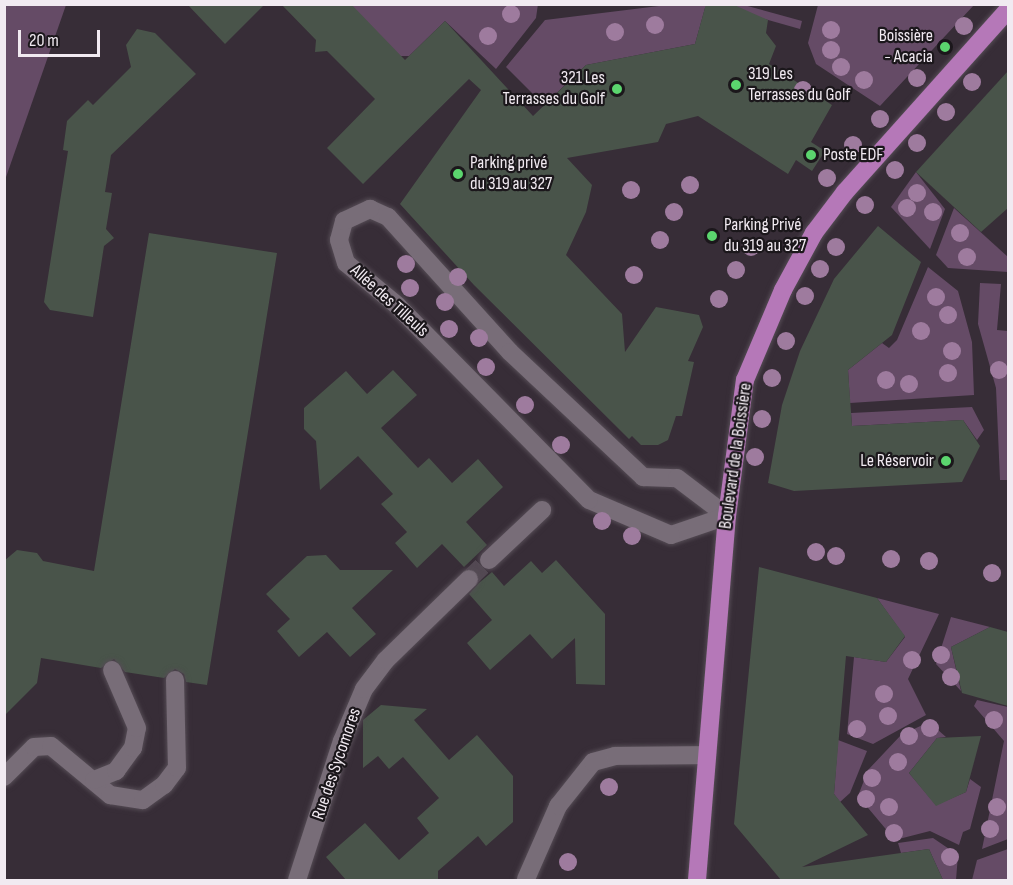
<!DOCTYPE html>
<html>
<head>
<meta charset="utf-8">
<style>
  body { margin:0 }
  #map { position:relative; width:1013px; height:885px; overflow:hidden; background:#372d37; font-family:"Sofia Sans Condensed",sans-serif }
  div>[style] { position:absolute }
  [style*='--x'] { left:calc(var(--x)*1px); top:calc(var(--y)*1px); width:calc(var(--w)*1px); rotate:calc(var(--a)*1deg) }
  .green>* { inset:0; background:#654b66 }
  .building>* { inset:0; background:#49544a }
  .minor-tunnel>* { height:18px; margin-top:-9px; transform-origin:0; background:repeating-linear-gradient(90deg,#534953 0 18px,transparent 0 27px) }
  .roads { filter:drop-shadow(0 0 2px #554c55) drop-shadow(0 0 2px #554c55) }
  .minor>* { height:18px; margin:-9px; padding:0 9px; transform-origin:9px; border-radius:9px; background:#786d78 }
  .major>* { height:18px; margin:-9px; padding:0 9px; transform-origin:9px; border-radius:9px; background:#b578b8 }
  .trees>* { width:18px; height:18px; margin:-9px; border-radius:50%; background:#9e7b9e }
  .dots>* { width:16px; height:16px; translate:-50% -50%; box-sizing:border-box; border:3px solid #1b171b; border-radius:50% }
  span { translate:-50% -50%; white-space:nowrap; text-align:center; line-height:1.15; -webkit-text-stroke:4.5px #1b171b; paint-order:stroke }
  .poi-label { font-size:18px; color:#f1eaf1 }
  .right { translate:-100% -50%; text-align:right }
  .left { translate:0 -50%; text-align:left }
  .street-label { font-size:18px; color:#f1eaf1 }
  .frame { position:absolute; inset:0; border:6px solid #f1eaf1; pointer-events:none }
  .scale { position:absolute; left:18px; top:30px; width:82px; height:27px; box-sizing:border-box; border:3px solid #f1eaf1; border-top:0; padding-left:8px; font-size:18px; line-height:21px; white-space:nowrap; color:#f1eaf1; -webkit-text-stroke:4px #1b171b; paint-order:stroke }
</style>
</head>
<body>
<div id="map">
  <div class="green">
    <div style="clip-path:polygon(5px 4px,66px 5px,5px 180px,4px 5px)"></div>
    <div style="clip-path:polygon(538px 4px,536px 18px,496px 69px,445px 21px,409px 56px,389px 56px,351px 5px)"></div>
    <div style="clip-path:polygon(667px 5px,711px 5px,705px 8px,695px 44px,586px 65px,544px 105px,506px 67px,545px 20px)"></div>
    <div style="clip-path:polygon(732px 5px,744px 5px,802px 21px,800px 29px,751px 15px)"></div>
    <div style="clip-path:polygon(818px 5px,818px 4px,974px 5px,880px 106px,816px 64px,808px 43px)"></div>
    <div style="clip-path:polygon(916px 172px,945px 209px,930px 249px,891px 207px)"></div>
    <div style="clip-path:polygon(954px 208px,1008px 257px,1008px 272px,948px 268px,936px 255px)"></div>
    <div style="clip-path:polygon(928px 267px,958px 291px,972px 342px,974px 395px,850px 403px,848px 370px,882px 343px,889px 348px,897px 340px)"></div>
    <div style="clip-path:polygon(980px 283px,1001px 284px,997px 330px,1008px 331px,1008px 480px,1000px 480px,996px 388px,978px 324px)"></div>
    <div style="clip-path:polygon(972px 407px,984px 430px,977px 440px,963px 420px,852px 426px,851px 413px)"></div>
    <div style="clip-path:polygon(877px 598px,939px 614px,908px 679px,926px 715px,873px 744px,847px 734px,854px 657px,886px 662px,905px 637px)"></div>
    <div style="clip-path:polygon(951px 617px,990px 627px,951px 647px,961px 691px,936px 664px)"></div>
    <div style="clip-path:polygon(977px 700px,1008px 707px,1008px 839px,982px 849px,1004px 741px,974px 706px)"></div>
    <div style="clip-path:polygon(929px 722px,946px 737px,937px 738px,909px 773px,936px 805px,966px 792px,970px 779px,981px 787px,970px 829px,963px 832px,959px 845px,930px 831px,895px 840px,858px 796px,868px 770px,901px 735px)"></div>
    <div style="clip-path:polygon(838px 740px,867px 751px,850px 793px,840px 802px,834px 794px)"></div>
    <div style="clip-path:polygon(933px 838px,958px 855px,956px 880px,943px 880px,929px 849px,901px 853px,898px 843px)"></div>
    <div style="clip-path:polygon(1008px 849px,1008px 880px,972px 880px,977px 860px)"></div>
  </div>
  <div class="building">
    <div style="clip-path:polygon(187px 4px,265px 4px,225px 44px)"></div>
    <div style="clip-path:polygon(281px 4px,351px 4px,405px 60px,445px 21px,533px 116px,586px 65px,695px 44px,706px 4px,732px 4px,768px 20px,766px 33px,776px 46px,769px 64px,832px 105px,811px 142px,825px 151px,812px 171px,796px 160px,788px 174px,698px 116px,666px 124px,658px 142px,567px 158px,592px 185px,586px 212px,566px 255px,622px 314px,625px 352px,656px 307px,699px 315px,703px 327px,688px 361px,694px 362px,682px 416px,676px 416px,668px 440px,658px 445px,641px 445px,632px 436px,629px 439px,474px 285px,400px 204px,481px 90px,469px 79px,363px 184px,327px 148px,375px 99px,327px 51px,315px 52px,316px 40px)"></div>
    <div style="clip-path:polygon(137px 29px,155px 33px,196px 74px,111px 155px,105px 192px,112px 193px,106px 229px,114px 238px,104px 246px,93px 317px,50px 310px,44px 302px,68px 151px,63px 150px,67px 121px,88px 100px,93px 105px,131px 67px,126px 45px)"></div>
    <div style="clip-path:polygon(1008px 71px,1008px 208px,981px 232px,916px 172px)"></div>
    <div style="clip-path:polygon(878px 226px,921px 262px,892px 335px,848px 370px,852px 426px,963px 420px,980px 446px,962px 482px,794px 491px,768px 483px,782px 405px,800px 351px,834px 279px)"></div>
    <div style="clip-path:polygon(149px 233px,277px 253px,207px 685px,186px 682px,184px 674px,175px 669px,164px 678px,125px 672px,114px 659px,101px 668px,41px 658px,37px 683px,4px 716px,4px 561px,17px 550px,37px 553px,43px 561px,94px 571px)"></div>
    <div style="clip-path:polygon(393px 370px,417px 395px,381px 428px,418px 468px,429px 458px,452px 483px,478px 459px,503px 487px,466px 522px,487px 545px,464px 567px,442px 544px,417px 568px,395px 543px,407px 532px,381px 504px,393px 494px,358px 456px,320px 490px,316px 441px,304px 429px,304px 408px,346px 371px,367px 394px)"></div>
    <div style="clip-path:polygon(326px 555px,340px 570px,393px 570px,352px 608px,376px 634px,350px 657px,327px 632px,299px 657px,277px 631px,290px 619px,266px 594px,307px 556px)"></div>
    <div style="clip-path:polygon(556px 560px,605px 614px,605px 685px,576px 684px,575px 638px,552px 659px,530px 634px,490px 670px,467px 643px,492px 620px,469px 594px,479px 583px,492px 572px,504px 586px,531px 561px,542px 573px)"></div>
    <div style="clip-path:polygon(759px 567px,877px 598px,905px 636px,886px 662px,846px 656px,834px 794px,868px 835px,802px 867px,929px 849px,943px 880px,781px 880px,734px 824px)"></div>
    <div style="clip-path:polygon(990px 627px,1008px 632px,1008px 706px,962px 693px,951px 647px)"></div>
    <div style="clip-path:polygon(381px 705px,427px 709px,414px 720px,449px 760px,477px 735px,513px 776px,513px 822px,486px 846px,478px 836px,438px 871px,438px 880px,346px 880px,326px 857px,365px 823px,399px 860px,429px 833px,417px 818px,439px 798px,403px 757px,389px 769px,378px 756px,363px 768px,363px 720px)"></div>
    <div style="clip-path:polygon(981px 736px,966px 792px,936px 806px,909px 773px,937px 738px)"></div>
  </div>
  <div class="minor-tunnel">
    <div style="--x:469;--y:579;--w:28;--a:-44"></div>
  </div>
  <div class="roads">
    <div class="minor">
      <div style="--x:370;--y:209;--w:20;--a:24"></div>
      <div style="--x:388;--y:217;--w:182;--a:47.9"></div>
      <div style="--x:510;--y:352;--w:183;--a:43.2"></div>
      <div style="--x:643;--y:477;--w:34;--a:2"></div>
      <div style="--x:677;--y:478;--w:63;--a:37.2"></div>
      <div style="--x:727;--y:516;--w:59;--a:161.3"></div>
      <div style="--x:671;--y:535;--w:89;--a:-156.9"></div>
      <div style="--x:589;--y:500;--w:272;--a:-134.6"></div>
      <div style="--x:398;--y:306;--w:67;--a:-140.4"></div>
      <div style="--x:346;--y:263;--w:24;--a:-107"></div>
      <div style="--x:339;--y:240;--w:20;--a:-75"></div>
      <div style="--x:344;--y:221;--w:29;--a:-25"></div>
      <div style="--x:489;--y:560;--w:73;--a:-43.3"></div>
      <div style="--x:4;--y:777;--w:42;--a:-45"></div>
      <div style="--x:34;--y:747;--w:17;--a:-3"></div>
      <div style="--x:51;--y:746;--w:77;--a:39.7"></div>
      <div style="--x:110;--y:795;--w:33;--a:9"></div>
      <div style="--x:143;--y:800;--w:26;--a:-36"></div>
      <div style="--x:164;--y:785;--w:21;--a:-53"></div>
      <div style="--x:177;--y:768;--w:88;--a:-91.3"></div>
      <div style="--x:94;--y:780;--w:24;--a:-22"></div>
      <div style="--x:116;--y:771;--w:29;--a:-54"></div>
      <div style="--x:133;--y:748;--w:20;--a:-79"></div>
      <div style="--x:137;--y:728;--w:63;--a:-113.3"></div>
      <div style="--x:526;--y:879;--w:80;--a:-66.3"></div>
      <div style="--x:558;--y:806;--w:56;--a:-51.5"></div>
      <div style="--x:593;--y:762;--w:23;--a:-15"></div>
      <div style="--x:615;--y:756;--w:92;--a:-0.6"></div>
      <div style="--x:297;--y:880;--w:146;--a:-72.1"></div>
      <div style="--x:342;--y:741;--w:56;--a:-67.1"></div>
      <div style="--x:364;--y:689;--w:36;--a:-53"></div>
      <div style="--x:386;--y:660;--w:116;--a:-44.3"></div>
    </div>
    <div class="major">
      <div style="--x:697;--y:880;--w:365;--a:-85.3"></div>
      <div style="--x:727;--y:516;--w:137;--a:-82.5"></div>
      <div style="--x:745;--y:380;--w:98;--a:-67.1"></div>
      <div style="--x:783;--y:290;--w:65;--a:-61.5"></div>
      <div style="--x:814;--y:233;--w:51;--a:-52.9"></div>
      <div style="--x:845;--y:192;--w:244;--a:-48.2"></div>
    </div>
  </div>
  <div class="trees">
    <div style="left:511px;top:14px"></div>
    <div style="left:655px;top:25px"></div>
    <div style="left:964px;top:26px"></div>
    <div style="left:831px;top:30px"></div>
    <div style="left:615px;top:32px"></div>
    <div style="left:488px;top:36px"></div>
    <div style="left:831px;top:50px"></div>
    <div style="left:841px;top:67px"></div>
    <div style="left:917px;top:78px"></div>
    <div style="left:864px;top:80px"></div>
    <div style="left:972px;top:82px"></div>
    <div style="left:803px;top:90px"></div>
    <div style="left:946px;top:112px"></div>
    <div style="left:880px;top:119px"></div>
    <div style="left:917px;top:143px"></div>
    <div style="left:853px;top:145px"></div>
    <div style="left:895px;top:170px"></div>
    <div style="left:827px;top:178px"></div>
    <div style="left:690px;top:185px"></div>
    <div style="left:631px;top:190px"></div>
    <div style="left:917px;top:193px"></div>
    <div style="left:865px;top:205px"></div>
    <div style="left:907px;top:208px"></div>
    <div style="left:674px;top:212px"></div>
    <div style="left:933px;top:212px"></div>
    <div style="left:960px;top:233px"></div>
    <div style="left:660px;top:240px"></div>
    <div style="left:751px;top:247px"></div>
    <div style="left:836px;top:247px"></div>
    <div style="left:967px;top:257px"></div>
    <div style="left:406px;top:264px"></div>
    <div style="left:820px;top:269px"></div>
    <div style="left:736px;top:270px"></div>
    <div style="left:634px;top:275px"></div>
    <div style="left:458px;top:277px"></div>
    <div style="left:410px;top:288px"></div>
    <div style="left:805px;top:296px"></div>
    <div style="left:936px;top:297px"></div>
    <div style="left:719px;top:299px"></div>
    <div style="left:445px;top:302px"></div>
    <div style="left:948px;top:315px"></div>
    <div style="left:449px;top:329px"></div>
    <div style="left:921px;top:331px"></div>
    <div style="left:479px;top:338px"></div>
    <div style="left:786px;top:341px"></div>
    <div style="left:952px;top:351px"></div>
    <div style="left:486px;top:367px"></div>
    <div style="left:999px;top:370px"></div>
    <div style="left:948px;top:373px"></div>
    <div style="left:772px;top:378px"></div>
    <div style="left:886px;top:380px"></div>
    <div style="left:909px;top:384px"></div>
    <div style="left:525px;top:405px"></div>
    <div style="left:762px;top:419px"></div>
    <div style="left:561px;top:445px"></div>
    <div style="left:755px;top:457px"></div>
    <div style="left:602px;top:521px"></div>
    <div style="left:632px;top:536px"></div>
    <div style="left:816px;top:552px"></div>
    <div style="left:836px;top:556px"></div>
    <div style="left:891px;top:559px"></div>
    <div style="left:929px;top:561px"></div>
    <div style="left:992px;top:573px"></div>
    <div style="left:941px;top:655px"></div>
    <div style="left:912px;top:660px"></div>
    <div style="left:951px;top:677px"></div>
    <div style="left:884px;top:694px"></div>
    <div style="left:888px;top:716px"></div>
    <div style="left:994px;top:720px"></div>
    <div style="left:930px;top:728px"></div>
    <div style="left:857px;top:729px"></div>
    <div style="left:909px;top:736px"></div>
    <div style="left:898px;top:762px"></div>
    <div style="left:872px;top:778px"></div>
    <div style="left:609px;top:787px"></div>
    <div style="left:866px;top:799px"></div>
    <div style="left:889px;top:807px"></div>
    <div style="left:997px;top:807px"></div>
    <div style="left:990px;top:829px"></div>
    <div style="left:894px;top:833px"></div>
    <div style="left:950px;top:857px"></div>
    <div style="left:568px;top:862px"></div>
  </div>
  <div class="dots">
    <div style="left:945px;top:47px;background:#5bd56e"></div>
    <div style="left:736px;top:85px;background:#5bd56e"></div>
    <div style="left:617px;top:89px;background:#5bd56e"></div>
    <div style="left:811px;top:155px;background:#5bd56e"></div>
    <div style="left:458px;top:174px;background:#5bd56e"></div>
    <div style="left:712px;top:236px;background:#5bd56e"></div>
    <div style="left:946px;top:461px;background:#5bd56e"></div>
  </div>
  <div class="poi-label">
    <span class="right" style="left:933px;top:47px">Boissière<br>- Acacia</span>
    <span class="left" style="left:748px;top:85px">319 Les<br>Terrasses du Golf</span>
    <span class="right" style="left:605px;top:89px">321 Les<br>Terrasses du Golf</span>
    <span class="left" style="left:823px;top:155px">Poste EDF</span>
    <span class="left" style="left:470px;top:174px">Parking privé<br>du 319 au 327</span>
    <span class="left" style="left:724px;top:236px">Parking Privé<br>du 319 au 327</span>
    <span class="right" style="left:934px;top:461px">Le Réservoir</span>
  </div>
  <div class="street-label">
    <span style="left:389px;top:301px;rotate:42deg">Allée des Tilleuls</span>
    <span style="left:736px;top:456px;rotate:-82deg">Boulevard de la Boissière</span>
    <span style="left:337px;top:764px;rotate:-71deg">Rue des Sycomores</span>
  </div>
  <div class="frame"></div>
  <div class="scale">20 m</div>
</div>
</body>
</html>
